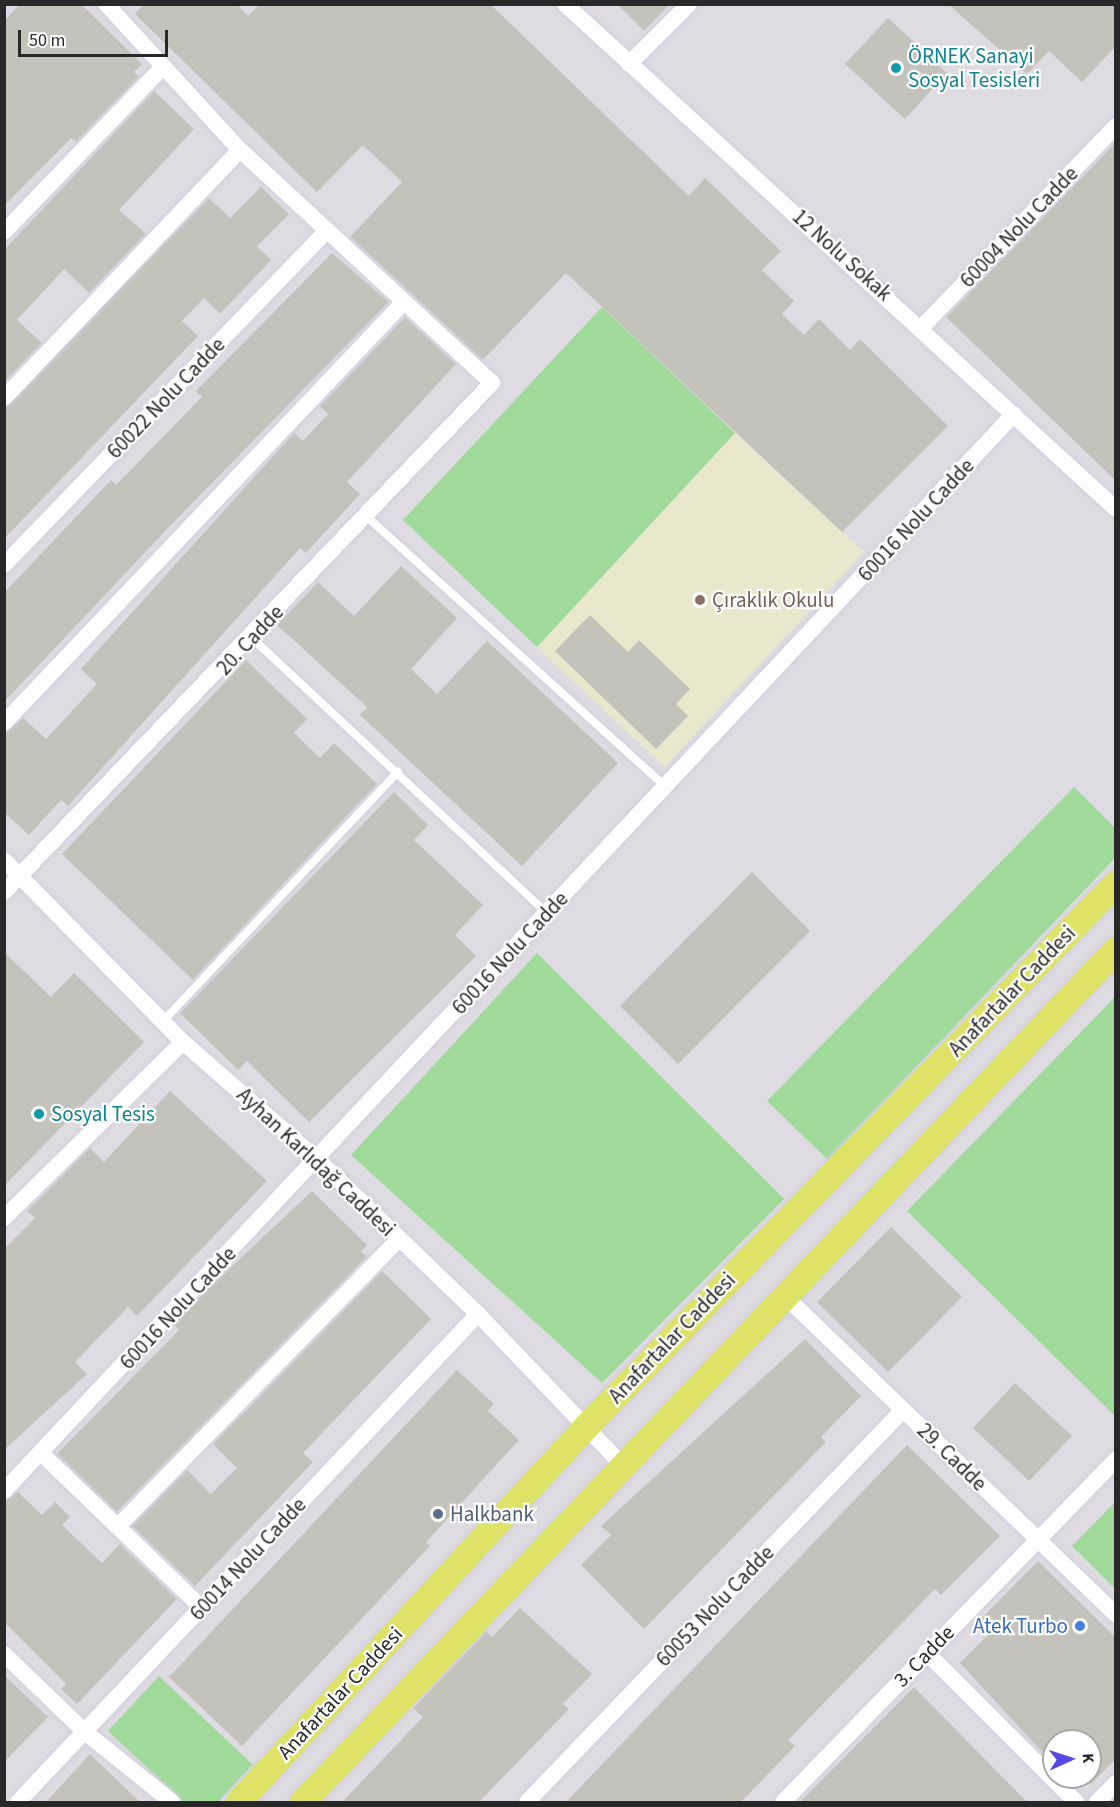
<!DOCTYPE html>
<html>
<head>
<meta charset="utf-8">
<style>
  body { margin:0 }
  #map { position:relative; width:1120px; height:1807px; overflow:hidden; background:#e9e7db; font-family:"Source Sans 3",sans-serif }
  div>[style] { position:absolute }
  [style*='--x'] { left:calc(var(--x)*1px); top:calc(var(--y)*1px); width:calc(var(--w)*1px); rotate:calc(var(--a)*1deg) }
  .industrial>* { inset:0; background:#dfdbe2 }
  .education>* { inset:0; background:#e9e8cc }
  .green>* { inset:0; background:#a1db9c }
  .building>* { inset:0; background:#c4c3bb }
  .roads { filter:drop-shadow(0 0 2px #d2d0e0) drop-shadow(0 0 2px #d2d0e0) }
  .lane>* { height:8px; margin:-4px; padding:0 4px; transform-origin:4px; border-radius:4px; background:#fff }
  .street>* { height:16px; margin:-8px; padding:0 8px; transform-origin:8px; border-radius:8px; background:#fff }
  .primary>* { height:26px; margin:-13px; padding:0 13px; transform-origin:13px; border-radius:13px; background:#dee267 }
  .dots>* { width:16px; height:16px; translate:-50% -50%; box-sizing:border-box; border:3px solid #fff; border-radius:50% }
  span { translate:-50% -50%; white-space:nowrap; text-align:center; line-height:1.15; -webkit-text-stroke:4.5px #fff; paint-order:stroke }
  .culture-label { font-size:21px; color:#0d838f }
  .left { translate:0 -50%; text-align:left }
  .street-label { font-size:21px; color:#282828 }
  .education-label { font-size:21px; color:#785e54 }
  .service-label { font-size:21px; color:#4e5e75 }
  .shop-label { font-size:21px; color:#366cbe }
  .right { translate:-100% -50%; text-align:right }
  .frame { position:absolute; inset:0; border:6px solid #282828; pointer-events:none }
  .north { position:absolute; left:1042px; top:1729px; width:60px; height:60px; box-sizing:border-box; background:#fff; border:2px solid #a9a9a9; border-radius:50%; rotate:87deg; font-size:16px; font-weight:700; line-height:24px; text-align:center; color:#282828 }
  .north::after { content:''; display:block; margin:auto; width:21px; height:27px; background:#564ae7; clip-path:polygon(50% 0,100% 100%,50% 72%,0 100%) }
  .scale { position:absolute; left:18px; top:30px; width:150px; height:27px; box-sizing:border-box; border:3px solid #282828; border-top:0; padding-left:8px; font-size:18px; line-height:21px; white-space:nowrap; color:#282828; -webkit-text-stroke:4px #fff; paint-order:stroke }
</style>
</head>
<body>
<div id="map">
  <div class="industrial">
    <div style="clip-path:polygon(evenodd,5px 5px,1115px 5px,1115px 1802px,5px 1802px,5px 5px,1054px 1741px,1090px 1741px,1090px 1777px,1054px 1777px,1054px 1741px)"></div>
  </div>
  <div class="education">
    <div style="clip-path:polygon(735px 433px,864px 552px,665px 767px,537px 647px)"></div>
  </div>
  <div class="green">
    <div style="clip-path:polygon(602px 307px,735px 433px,537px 647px,403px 520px)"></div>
    <div style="clip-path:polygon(1074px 787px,1115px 828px,1115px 858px,828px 1160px,767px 1101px)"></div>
    <div style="clip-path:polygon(537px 953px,784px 1199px,602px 1383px,351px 1155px)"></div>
    <div style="clip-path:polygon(1115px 997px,1115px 1416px,907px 1211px)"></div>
    <div style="clip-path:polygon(1115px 1502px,1115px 1589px,1072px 1546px)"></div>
    <div style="clip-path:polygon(159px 1676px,253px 1765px,218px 1802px,184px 1802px,108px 1731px)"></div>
  </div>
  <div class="building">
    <div style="clip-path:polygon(20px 4px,81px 4px,142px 64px,134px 72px,139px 77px,76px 142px,71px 138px,4px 206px,4px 21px)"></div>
    <div style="clip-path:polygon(144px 4px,237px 4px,248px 16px,260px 4px,490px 4px,689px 196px,705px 178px,781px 251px,762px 270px,794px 301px,782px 314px,804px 335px,819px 319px,850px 350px,860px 339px,948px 426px,842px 532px,566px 273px,483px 360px,350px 237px,402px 182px,363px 145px,317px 192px,135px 14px)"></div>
    <div style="clip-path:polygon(617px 4px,670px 4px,644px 31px)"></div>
    <div style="clip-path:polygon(948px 4px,1116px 4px,1116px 46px,1082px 82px,1049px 51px,1027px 74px)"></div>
    <div style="clip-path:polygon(888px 18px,947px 73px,905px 119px,845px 64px)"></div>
    <div style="clip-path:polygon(154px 91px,194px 129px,119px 210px,146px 234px,89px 293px,64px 269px,17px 320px,42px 343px,4px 382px,4px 250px)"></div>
    <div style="clip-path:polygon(1116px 142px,1116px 481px,946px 317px)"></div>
    <div style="clip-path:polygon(261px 187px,289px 214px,257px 246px,271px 260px,220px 314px,204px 298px,182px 321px,198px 336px,4px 539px,4px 408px,209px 198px,230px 218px)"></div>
    <div style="clip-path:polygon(332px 253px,389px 302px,170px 526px,5px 701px,4px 707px,4px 593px,111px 480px,116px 485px,202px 397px,196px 391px)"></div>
    <div style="clip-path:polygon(405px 317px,456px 364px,347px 482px,360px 494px,306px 553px,300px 548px,68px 806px,61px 800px,29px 835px,4px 812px,4px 733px,23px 718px,46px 739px,97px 684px,81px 669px,294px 433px,303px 441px,328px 414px,320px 406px)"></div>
    <div style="clip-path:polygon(401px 566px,457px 618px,411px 669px,437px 694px,487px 641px,618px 763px,522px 866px,360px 715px,367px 707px,277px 625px,318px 582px,354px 616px)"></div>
    <div style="clip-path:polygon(590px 615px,628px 652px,639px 640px,690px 689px,676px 704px,688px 716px,656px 749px,555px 651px)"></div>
    <div style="clip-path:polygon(246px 660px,307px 719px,294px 733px,320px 758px,334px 743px,377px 784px,193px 980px,62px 854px)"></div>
    <div style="clip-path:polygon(394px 792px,428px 825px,414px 840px,483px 905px,455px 935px,476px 956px,309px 1122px,247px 1061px,238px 1070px,180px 1013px)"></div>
    <div style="clip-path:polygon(752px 872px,810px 931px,678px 1064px,620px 1006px)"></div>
    <div style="clip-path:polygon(4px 952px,51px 997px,74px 973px,144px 1042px,4px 1186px)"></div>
    <div style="clip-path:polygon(170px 1091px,267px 1181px,137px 1316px,128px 1307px,75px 1362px,87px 1374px,4px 1450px,4px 1249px,35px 1218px,27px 1211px,90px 1148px,104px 1162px)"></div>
    <div style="clip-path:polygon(312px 1191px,367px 1245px,361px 1251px,367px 1257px,117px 1512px,57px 1454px,179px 1330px,174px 1325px,210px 1287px)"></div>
    <div style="clip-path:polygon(891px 1227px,962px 1297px,888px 1372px,817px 1302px)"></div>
    <div style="clip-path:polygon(382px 1271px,431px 1319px,303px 1453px,313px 1462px,195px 1586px,132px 1526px,187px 1470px,211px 1494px,237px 1468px,213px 1444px)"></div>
    <div style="clip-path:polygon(805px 1339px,861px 1396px,821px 1437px,826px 1442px,644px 1629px,581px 1565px,611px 1535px,601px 1526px)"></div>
    <div style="clip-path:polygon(457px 1370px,494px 1404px,488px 1411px,519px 1440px,426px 1542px,430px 1546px,242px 1746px,169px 1677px)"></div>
    <div style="clip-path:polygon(1015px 1383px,1072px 1436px,1029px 1481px,973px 1428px)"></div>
    <div style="clip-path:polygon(907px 1445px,1000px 1536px,941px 1595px,935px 1589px,818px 1709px,788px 1740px,795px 1746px,740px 1803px,565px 1803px)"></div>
    <div style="clip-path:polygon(18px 1492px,42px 1515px,55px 1502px,70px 1517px,62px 1525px,102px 1563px,120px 1544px,177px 1599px,77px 1704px,61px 1689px,66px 1684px,4px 1622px,4px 1501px)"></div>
    <div style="clip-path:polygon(1038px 1561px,1116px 1638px,1116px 1759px,1090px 1785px,1090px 1741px,1054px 1741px,1054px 1765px,960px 1663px,988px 1635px,976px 1624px)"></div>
    <div style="clip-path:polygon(520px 1608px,592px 1674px,563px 1704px,569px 1709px,478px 1803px,341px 1803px,423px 1717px,413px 1708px,486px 1631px,492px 1637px)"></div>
    <div style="clip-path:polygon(4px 1675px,48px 1717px,4px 1762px)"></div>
    <div style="clip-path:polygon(914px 1687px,1028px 1803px,799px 1803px)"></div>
    <div style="clip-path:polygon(90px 1754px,141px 1803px,45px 1803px)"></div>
  </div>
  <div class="roads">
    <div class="lane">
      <div style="--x:365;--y:515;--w:406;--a:42.1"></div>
      <div style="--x:253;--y:639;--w:403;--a:43"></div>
      <div style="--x:165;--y:1019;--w:340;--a:-46.7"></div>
    </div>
    <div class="street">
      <div style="--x:565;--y:4;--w:747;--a:42.51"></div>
      <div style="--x:629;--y:64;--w:85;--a:-45"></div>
      <div style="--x:4;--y:232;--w:226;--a:-46.1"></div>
      <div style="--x:922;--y:327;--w:279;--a:-46"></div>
      <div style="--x:4;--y:398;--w:342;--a:-46.4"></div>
      <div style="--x:4;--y:565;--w:465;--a:-46"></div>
      <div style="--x:4;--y:723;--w:581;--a:-46.47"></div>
      <div style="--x:4;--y:860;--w:255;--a:45.5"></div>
      <div style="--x:183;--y:1042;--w:179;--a:41.2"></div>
      <div style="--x:318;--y:1160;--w:222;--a:43.9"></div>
      <div style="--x:478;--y:1314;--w:213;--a:46.3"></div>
      <div style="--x:4;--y:892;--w:705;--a:-46.21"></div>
      <div style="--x:492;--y:383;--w:343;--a:-137.2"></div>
      <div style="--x:240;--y:150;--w:198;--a:-132.5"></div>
      <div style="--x:4;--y:1218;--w:251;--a:-44.5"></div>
      <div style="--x:788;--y:1299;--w:455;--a:43.9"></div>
      <div style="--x:41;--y:1453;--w:223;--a:43.9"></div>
      <div style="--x:4;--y:1491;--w:1476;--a:-46.84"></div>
      <div style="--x:119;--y:1525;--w:400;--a:-45.6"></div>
      <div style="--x:926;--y:1652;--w:212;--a:45"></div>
      <div style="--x:4;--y:1654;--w:112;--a:43.9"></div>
      <div style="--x:85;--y:1732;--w:112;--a:38.8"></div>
      <div style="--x:18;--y:1802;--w:671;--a:-46.69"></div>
      <div style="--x:527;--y:1802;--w:543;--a:-46.19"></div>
      <div style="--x:783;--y:1802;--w:478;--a:-45.8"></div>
      <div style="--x:1097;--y:1802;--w:27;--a:-45"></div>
    </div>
    <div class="primary">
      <div style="--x:239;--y:1802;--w:515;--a:-47.2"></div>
      <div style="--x:589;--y:1424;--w:755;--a:-45.7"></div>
      <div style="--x:303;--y:1802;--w:1178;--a:-46.34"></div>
    </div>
  </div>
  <div class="dots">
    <div style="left:896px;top:68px;background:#0f9aa8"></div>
    <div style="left:700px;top:600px;background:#8d6e63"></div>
    <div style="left:39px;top:1114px;background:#0f9aa8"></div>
    <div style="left:438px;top:1514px;background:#5c6f8a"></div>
    <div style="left:1080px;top:1626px;background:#3f7fe0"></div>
  </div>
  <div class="culture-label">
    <span class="left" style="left:908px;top:68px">ÖRNEK Sanayi<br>Sosyal Tesisleri</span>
    <span class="left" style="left:51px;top:1114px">Sosyal Tesis</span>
  </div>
  <div class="street-label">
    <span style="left:1019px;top:227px;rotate:-46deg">60004 Nolu Cadde</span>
    <span style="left:842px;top:255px;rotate:42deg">12 Nolu Sokak</span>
    <span style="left:166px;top:398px;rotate:-46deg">60022 Nolu Cadde</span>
    <span style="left:916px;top:520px;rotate:-47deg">60016 Nolu Cadde</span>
    <span style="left:250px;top:640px;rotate:-47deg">20. Cadde</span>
    <span style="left:510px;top:953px;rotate:-47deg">60016 Nolu Cadde</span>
    <span style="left:1012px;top:991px;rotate:-46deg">Anafartalar Caddesi</span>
    <span style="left:316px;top:1162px;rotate:43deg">Ayhan Karlıdağ Caddesi</span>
    <span style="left:178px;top:1308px;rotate:-47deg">60016 Nolu Cadde</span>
    <span style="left:672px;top:1338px;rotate:-46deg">Anafartalar Caddesi</span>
    <span style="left:952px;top:1457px;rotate:44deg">29. Cadde</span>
    <span style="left:248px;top:1559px;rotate:-47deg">60014 Nolu Cadde</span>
    <span style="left:715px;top:1606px;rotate:-46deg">60053 Nolu Cadde</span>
    <span style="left:924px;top:1656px;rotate:-46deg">3. Cadde</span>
    <span style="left:340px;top:1693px;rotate:-47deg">Anafartalar Caddesi</span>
  </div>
  <div class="education-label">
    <span class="left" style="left:712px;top:600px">Çıraklık Okulu</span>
  </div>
  <div class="service-label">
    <span class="left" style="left:450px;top:1514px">Halkbank</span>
  </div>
  <div class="shop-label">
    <span class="right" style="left:1068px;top:1626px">Atek Turbo</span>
  </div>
  <div class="frame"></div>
  <div class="north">K</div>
  <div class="scale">50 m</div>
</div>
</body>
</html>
